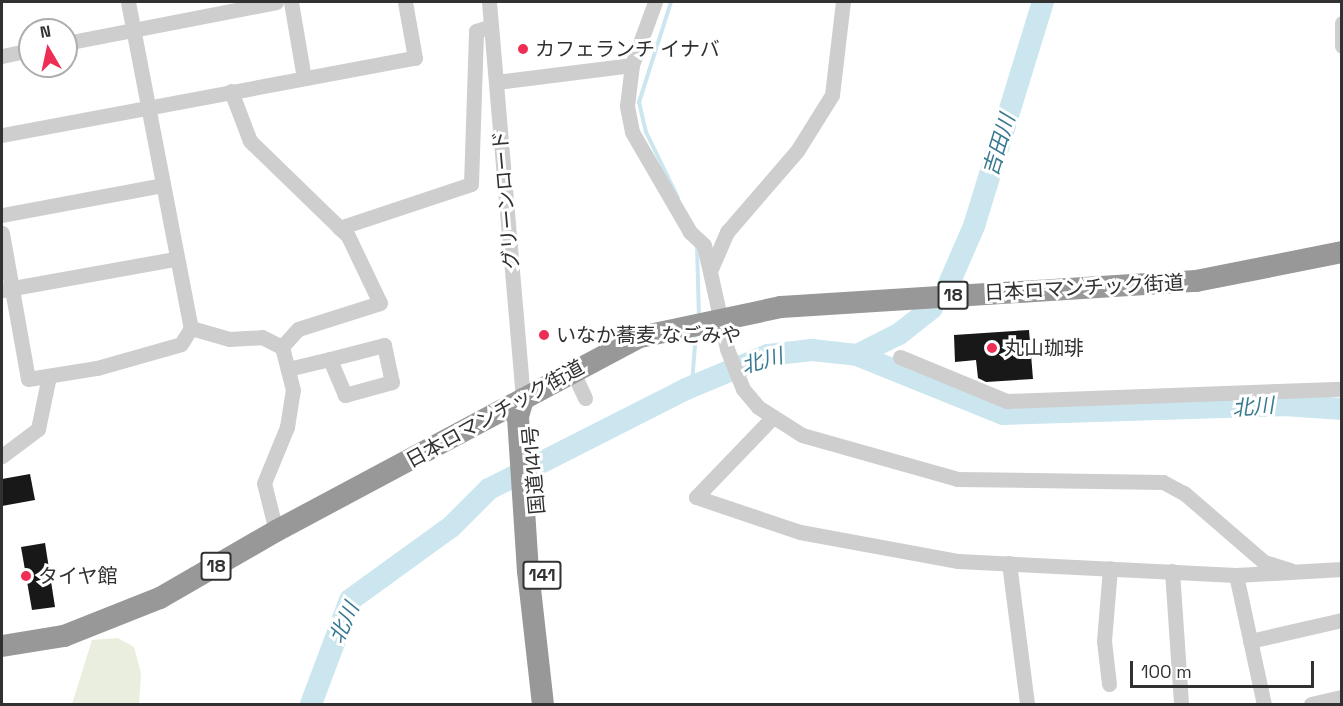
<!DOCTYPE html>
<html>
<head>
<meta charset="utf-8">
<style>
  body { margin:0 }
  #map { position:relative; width:1343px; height:706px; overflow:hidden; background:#fff; font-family:"Space Grotesk","Noto Sans JP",sans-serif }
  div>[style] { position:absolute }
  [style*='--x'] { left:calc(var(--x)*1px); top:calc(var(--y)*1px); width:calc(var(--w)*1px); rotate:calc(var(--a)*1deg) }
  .green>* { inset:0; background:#e9eedf }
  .stream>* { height:4px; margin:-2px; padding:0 2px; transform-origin:2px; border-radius:2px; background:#cbe6ef }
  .river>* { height:22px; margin:-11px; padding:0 11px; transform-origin:11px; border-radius:11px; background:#cbe6ef }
  .building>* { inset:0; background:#181818 }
  .minor>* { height:15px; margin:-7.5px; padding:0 7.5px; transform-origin:7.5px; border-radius:7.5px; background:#cecece }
  .highway>* { height:22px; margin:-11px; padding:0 11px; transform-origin:11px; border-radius:11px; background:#989898 }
  .dots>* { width:16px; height:16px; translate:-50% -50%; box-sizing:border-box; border:3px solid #fff; border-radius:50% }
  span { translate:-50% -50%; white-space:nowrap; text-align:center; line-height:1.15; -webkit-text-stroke:6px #fff; paint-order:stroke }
  .shield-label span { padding:2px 4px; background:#fff; border:2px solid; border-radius:4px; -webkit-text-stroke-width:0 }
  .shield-label { font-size:18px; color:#313131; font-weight:700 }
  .poi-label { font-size:20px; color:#313131 }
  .left { translate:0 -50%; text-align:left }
  .street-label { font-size:20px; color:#313131 }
  .water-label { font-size:21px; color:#387a92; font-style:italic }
  .frame { position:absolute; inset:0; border:3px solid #313131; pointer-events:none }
  .north { position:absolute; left:18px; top:18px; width:60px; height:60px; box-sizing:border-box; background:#fff; border:2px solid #adadad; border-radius:50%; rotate:351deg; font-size:16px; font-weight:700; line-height:24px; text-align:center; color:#313131 }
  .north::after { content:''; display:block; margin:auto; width:21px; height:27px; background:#ee2e55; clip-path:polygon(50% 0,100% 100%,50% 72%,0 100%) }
  .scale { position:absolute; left:1130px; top:661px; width:184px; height:27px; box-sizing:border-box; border:3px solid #313131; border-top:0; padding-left:8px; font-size:18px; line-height:21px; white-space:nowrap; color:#313131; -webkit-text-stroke:4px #fff; paint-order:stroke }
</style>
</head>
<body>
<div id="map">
  <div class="green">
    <div style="clip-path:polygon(118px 638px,134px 647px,141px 673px,139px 704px,72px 704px,92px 640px)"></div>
  </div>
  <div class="stream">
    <div style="--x:671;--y:2;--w:105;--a:107.7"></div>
    <div style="--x:639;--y:102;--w:31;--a:77"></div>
    <div style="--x:646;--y:132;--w:73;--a:64.1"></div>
    <div style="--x:697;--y:246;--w:70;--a:88.4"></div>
    <div style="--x:686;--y:389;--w:8;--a:-45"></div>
    <div style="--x:692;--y:383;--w:50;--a:-85.4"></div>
  </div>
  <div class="river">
    <div style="--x:948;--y:286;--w:65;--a:-66.6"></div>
    <div style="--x:974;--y:226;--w:234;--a:-72.9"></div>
    <div style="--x:857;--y:355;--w:47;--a:-26.6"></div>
    <div style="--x:899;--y:334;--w:42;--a:-38.2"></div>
    <div style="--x:311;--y:704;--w:111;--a:-69.4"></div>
    <div style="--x:350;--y:600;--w:125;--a:-35.9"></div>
    <div style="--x:451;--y:527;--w:54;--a:-45"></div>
    <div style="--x:489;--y:489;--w:221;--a:-26.9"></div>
    <div style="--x:686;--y:389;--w:89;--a:-22.5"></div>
    <div style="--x:768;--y:355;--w:44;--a:-6.5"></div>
    <div style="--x:812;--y:350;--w:45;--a:6.3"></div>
    <div style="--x:857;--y:355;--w:157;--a:22"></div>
    <div style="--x:1003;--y:414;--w:281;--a:-1.8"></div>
    <div style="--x:1284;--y:405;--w:58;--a:3.9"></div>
  </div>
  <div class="building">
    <div style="clip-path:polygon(1029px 330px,1033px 379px,986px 382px,978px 378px,976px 360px,955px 362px,954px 335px)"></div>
    <div style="clip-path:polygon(30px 474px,35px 500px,2px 506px,2px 479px)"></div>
    <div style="clip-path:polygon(45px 543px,55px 607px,32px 610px,21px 547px)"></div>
  </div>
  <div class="minor">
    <div style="--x:128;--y:2;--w:332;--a:79.1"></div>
    <div style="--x:191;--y:328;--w:40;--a:16"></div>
    <div style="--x:229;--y:339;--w:33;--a:-3"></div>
    <div style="--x:262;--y:337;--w:22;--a:27"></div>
    <div style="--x:291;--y:2;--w:77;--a:80.3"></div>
    <div style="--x:489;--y:2;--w:398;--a:85.1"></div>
    <div style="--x:655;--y:2;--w:67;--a:110.1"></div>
    <div style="--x:632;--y:65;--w:41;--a:97"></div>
    <div style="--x:627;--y:106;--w:26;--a:79"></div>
    <div style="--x:632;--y:132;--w:116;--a:59.9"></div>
    <div style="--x:690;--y:232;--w:19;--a:43"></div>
    <div style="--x:704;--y:245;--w:107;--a:77.5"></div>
    <div style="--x:727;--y:349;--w:43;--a:68.2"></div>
    <div style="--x:743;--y:389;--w:23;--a:50"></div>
    <div style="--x:758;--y:407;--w:52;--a:32.5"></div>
    <div style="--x:802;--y:435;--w:161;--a:15.8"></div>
    <div style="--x:957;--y:479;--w:206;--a:0.8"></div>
    <div style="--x:1163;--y:482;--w:24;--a:28"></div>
    <div style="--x:1184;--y:493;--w:106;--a:40.8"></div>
    <div style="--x:1264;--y:562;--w:27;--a:17"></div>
    <div style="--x:1342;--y:23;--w:23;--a:90"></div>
    <div style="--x:66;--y:43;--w:214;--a:-11"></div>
    <div style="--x:2;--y:56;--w:29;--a:-12"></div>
    <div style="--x:496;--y:82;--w:137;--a:-7.1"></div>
    <div style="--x:231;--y:91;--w:53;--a:69.2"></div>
    <div style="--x:250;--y:141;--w:136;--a:44.1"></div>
    <div style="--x:348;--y:236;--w:74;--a:64.5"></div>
    <div style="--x:380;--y:303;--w:86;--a:162.4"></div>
    <div style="--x:298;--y:329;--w:24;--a:132"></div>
    <div style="--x:2;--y:135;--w:420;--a:-10.6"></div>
    <div style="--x:415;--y:58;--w:57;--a:-100.1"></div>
    <div style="--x:2;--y:215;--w:163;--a:-10.6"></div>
    <div style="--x:339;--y:228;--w:139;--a:-18.4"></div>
    <div style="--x:471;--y:184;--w:153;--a:-88.1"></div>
    <div style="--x:476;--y:31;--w:16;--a:-18"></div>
    <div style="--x:2;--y:233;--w:148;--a:79.9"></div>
    <div style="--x:28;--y:379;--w:70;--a:-9.1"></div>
    <div style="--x:97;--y:368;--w:87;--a:-15.9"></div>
    <div style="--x:181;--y:344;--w:19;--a:-58"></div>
    <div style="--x:710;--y:271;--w:43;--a:-66.4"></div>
    <div style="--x:727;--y:232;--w:107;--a:-49.2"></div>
    <div style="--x:797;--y:151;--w:66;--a:-58"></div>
    <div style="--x:832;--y:95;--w:94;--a:-83.3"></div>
    <div style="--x:2;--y:290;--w:176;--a:-10.2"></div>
    <div style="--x:900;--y:357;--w:116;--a:22.4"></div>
    <div style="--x:1007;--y:401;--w:335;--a:-2.1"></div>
    <div style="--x:288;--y:369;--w:43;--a:-13.4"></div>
    <div style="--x:330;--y:359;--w:56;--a:-14.5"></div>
    <div style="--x:384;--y:345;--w:38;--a:78"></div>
    <div style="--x:392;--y:382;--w:49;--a:164.5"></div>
    <div style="--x:345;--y:395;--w:39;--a:-113"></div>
    <div style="--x:572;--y:370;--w:31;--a:65"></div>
    <div style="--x:773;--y:417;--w:111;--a:133.9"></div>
    <div style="--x:696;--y:497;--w:110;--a:18.6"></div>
    <div style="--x:800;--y:532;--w:161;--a:10.4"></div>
    <div style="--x:958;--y:561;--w:278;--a:2.9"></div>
    <div style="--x:1236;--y:575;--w:106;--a:-3.2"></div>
    <div style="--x:2;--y:456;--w:45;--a:-36.9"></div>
    <div style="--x:38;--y:429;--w:54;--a:-78.3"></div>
    <div style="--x:276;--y:531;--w:49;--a:-104"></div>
    <div style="--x:264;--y:483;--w:61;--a:-67.7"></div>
    <div style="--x:287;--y:427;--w:37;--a:-81"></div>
    <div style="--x:293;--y:390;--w:44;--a:-104.3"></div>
    <div style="--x:1009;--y:563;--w:142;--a:82.7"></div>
    <div style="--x:1172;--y:571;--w:133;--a:86.1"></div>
    <div style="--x:1236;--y:575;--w:132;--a:77.8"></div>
    <div style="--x:1250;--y:641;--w:94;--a:-12.9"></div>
    <div style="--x:1109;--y:684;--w:43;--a:-96.6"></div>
    <div style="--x:1104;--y:641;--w:73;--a:-85.3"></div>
    <div style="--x:1311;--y:704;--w:32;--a:-13"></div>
  </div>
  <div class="highway">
    <div style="--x:523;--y:399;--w:19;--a:106"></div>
    <div style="--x:518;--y:417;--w:154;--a:86.3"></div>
    <div style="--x:528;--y:571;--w:134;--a:83.6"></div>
    <div style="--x:2;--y:646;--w:63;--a:-9.2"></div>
    <div style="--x:64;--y:636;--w:103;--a:-21.6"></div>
    <div style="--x:160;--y:598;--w:134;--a:-30"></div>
    <div style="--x:276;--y:531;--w:412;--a:-28.1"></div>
    <div style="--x:640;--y:337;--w:144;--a:-12"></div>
    <div style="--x:781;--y:307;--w:416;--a:-3.6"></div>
    <div style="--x:1196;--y:281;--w:149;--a:-11.2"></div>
  </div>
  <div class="dots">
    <div style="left:523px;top:49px;background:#ee2e55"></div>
    <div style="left:544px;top:335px;background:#ee2e55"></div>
    <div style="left:992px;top:348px;background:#ee2e55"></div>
    <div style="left:26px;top:576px;background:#ee2e55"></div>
  </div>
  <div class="shield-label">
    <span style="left:953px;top:295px">18</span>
    <span style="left:216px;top:566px">18</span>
    <span style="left:542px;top:575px">141</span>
  </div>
  <div class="poi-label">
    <span class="left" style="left:535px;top:49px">カフェランチ イナバ</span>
    <span class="left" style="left:556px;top:335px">いなか蕎麦 なごみや</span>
    <span class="left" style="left:1004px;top:348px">丸山珈琲</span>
    <span class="left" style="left:38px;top:576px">タイヤ館</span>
  </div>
  <div class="street-label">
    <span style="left:506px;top:200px;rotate:-95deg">グリーンロード</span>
    <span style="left:1084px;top:288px;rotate:-3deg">日本ロマンチック街道</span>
    <span style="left:495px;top:414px;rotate:-29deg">日本ロマンチック街道</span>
    <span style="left:534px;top:470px;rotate:-95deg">国道141号</span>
  </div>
  <div class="water-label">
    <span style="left:999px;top:145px;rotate:-73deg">吉田川</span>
    <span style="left:762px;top:361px;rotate:-16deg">北川</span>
    <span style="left:1253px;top:407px;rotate:-5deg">北川</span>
    <span style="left:344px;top:623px;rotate:-65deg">北川</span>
  </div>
  <div class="frame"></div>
  <div class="north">N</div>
  <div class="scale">100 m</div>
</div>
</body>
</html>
